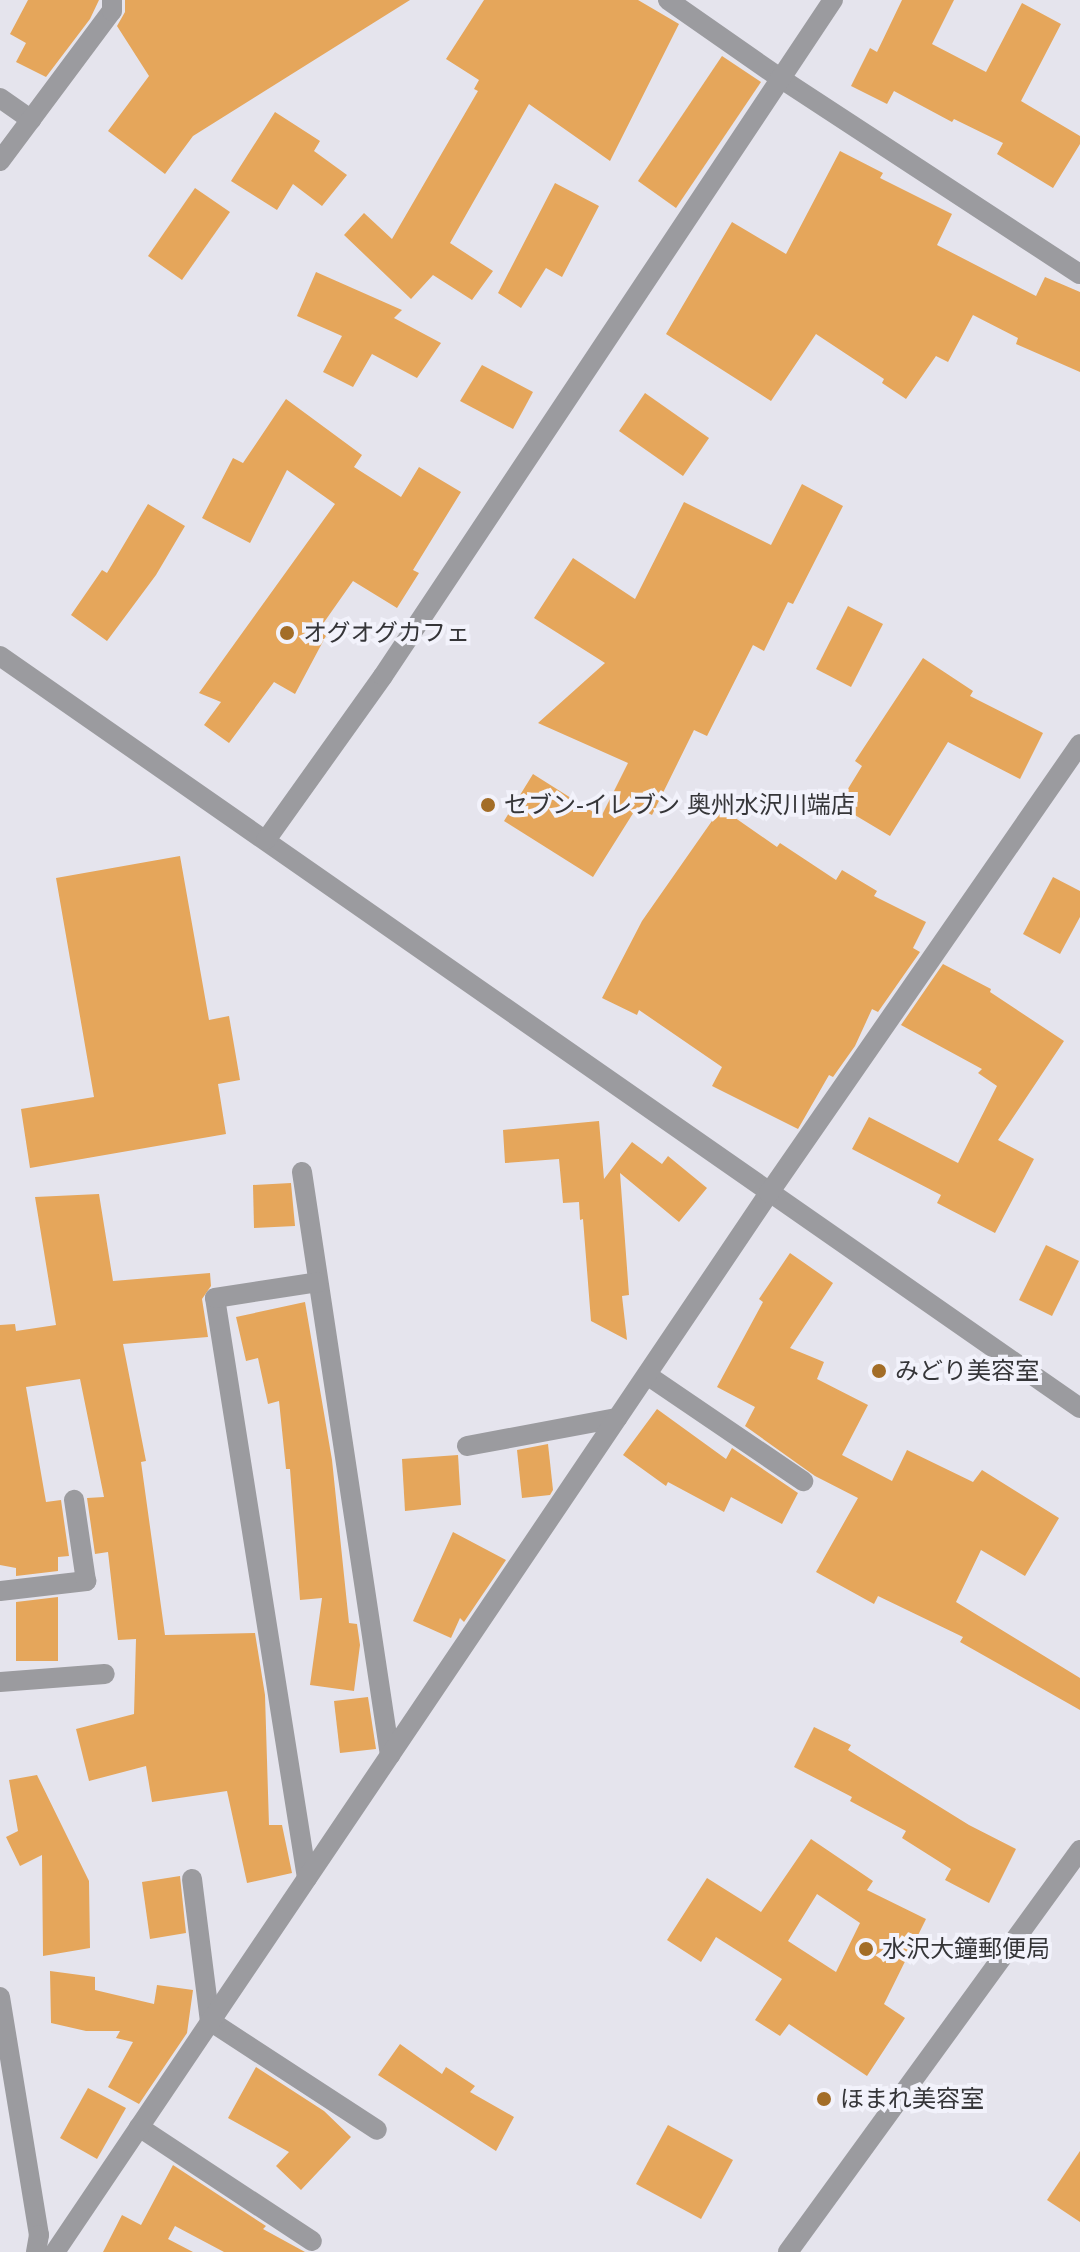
<!DOCTYPE html>
<html>
<head>
<meta charset="utf-8">
<style>
  body { margin:0 }
  #map { position:relative; width:1080px; height:2252px; overflow:hidden; background:#e5e4ed; font-family:Arial,"Noto Sans JP",sans-serif }
  div>[style] { position:absolute }
  [style*='--x'] { left:calc(var(--x)*1px); top:calc(var(--y)*1px); width:calc(var(--w)*1px); rotate:calc(var(--a)*1deg) }
  .building>* { inset:0; background:#e5a65b }
  .minor>* { height:20px; margin:-10px; padding:0 10px; transform-origin:10px; border-radius:10px; background:#9b9b9f }
  .dots>* { width:22px; height:22px; translate:-50% -50%; box-sizing:border-box; border:4px solid #f2f2fb; border-radius:50% }
  span { translate:-50% -50%; white-space:nowrap; text-align:center; line-height:1.15; -webkit-text-stroke:8px #f2f2fb; paint-order:stroke }
  .poi-label { font-size:24px; color:#353538 }
  .left { translate:0 -50%; text-align:left }
</style>
</head>
<body>
<div id="map">
  <div class="building">
    <div style="clip-path:polygon(28px 0,99px 0,90px 19px,46px 77px,16px 62px,26px 43px,10px 34px)"></div>
    <div style="clip-path:polygon(125px 0,410px 0,193px 136px,165px 174px,108px 131px,149px 76px,117px 26px,125px 12px)"></div>
    <div style="clip-path:polygon(484px 0,638px 0,679px 24px,610px 161px,529px 104px,450px 243px,493px 271px,472px 300px,433px 275px,411px 299px,344px 235px,364px 213px,392px 239px,478px 91px,474px 89px,479px 80px,446px 59px)"></div>
    <div style="clip-path:polygon(902px 0,954px 0,932px 44px,986px 72px,1022px 3px,1061px 24px,1021px 101px,1080px 136px,1080px 144px,1053px 188px,997px 154px,1003px 143px,954px 119px,952px 122px,894px 91px,887px 104px,851px 86px,870px 48px,877px 52px)"></div>
    <div style="clip-path:polygon(722px 56px,761px 82px,676px 208px,638px 181px)"></div>
    <div style="clip-path:polygon(275px 112px,320px 141px,314px 151px,347px 175px,322px 206px,293px 184px,277px 210px,231px 181px)"></div>
    <div style="clip-path:polygon(840px 151px,883px 173px,880px 178px,952px 214px,937px 245px,1036px 296px,1045px 277px,1080px 292px,1080px 372px,1016px 344px,1018px 338px,973px 315px,948px 362px,936px 356px,906px 399px,882px 383px,884px 379px,816px 334px,771px 401px,666px 334px,732px 222px,786px 254px)"></div>
    <div style="clip-path:polygon(555px 183px,599px 206px,562px 277px,546px 268px,521px 308px,498px 293px)"></div>
    <div style="clip-path:polygon(195px 188px,230px 212px,182px 280px,148px 256px)"></div>
    <div style="clip-path:polygon(316px 272px,402px 310px,394px 318px,441px 343px,417px 378px,372px 354px,353px 387px,323px 372px,342px 336px,297px 316px)"></div>
    <div style="clip-path:polygon(482px 365px,533px 392px,513px 429px,460px 401px)"></div>
    <div style="clip-path:polygon(645px 393px,709px 438px,683px 476px,619px 431px)"></div>
    <div style="clip-path:polygon(286px 399px,362px 455px,354px 467px,401px 497px,419px 467px,461px 492px,413px 570px,419px 573px,397px 608px,353px 581px,320px 628px,328px 632px,295px 694px,274px 682px,229px 743px,204px 725px,221px 702px,199px 693px,335px 504px,287px 470px,250px 543px,202px 518px,233px 458px,243px 463px)"></div>
    <div style="clip-path:polygon(802px 484px,843px 506px,793px 604px,788px 602px,764px 651px,753px 645px,707px 736px,694px 730px,652px 815px,637px 807px,593px 877px,504px 821px,533px 774px,601px 817px,628px 763px,538px 723px,605px 663px,534px 618px,573px 558px,635px 599px,684px 502px,771px 545px)"></div>
    <div style="clip-path:polygon(148px 504px,185px 526px,156px 575px,107px 641px,71px 615px,102px 570px,107px 573px)"></div>
    <div style="clip-path:polygon(848px 606px,883px 624px,851px 687px,816px 669px)"></div>
    <div style="clip-path:polygon(923px 658px,973px 691px,970px 696px,1043px 733px,1020px 779px,948px 742px,890px 836px,838px 805px,862px 766px,855px 761px)"></div>
    <div style="clip-path:polygon(721px 808px,777px 847px,780px 843px,836px 880px,842px 870px,877px 891px,874px 896px,926px 922px,913px 948px,920px 952px,878px 1012px,872px 1009px,855px 1046px,833px 1077px,829px 1075px,798px 1129px,712px 1086px,722px 1067px,639px 1010px,637px 1015px,602px 998px,642px 921px)"></div>
    <div style="clip-path:polygon(180px 856px,209px 1020px,229px 1016px,240px 1080px,218px 1084px,226px 1134px,30px 1168px,21px 1109px,94px 1097px,56px 878px)"></div>
    <div style="clip-path:polygon(1053px 877px,1080px 891px,1080px 917px,1060px 954px,1023px 934px)"></div>
    <div style="clip-path:polygon(943px 964px,991px 989px,990px 992px,1064px 1041px,998px 1140px,1034px 1159px,995px 1233px,937px 1203px,941px 1195px,852px 1149px,869px 1117px,958px 1163px,997px 1086px,978px 1073px,982px 1069px,901px 1025px)"></div>
    <div style="clip-path:polygon(599px 1121px,604px 1179px,632px 1142px,662px 1164px,668px 1156px,707px 1188px,679px 1222px,620px 1173px,629px 1295px,622px 1296px,627px 1340px,591px 1321px,583px 1219px,580px 1220px,579px 1202px,563px 1203px,559px 1159px,505px 1163px,503px 1130px)"></div>
    <div style="clip-path:polygon(291px 1183px,295px 1226px,254px 1228px,253px 1185px)"></div>
    <div style="clip-path:polygon(99px 1194px,113px 1281px,210px 1273px,211px 1286px,202px 1299px,208px 1337px,123px 1344px,146px 1461px,141px 1462px,165px 1635px,255px 1633px,265px 1695px,269px 1825px,282px 1825px,292px 1873px,247px 1883px,227px 1791px,152px 1802px,146px 1766px,89px 1781px,76px 1729px,134px 1714px,136px 1639px,118px 1640px,108px 1552px,95px 1554px,87px 1498px,104px 1497px,80px 1379px,26px 1387px,46px 1502px,61px 1500px,69px 1556px,58px 1557px,58px 1571px,16px 1576px,16px 1568px,0 1565px,0 1325px,15px 1324px,16px 1331px,56px 1325px,35px 1197px)"></div>
    <div style="clip-path:polygon(1046px 1245px,1079px 1261px,1052px 1316px,1019px 1300px)"></div>
    <div style="clip-path:polygon(790px 1253px,833px 1283px,790px 1348px,824px 1362px,817px 1379px,868px 1405px,842px 1455px,892px 1481px,907px 1450px,973px 1482px,982px 1470px,1059px 1518px,1025px 1576px,981px 1550px,956px 1602px,1080px 1678px,1080px 1710px,960px 1642px,963px 1637px,878px 1596px,874px 1604px,816px 1572px,858px 1498px,815px 1476px,745px 1426px,755px 1407px,717px 1387px,763px 1302px,759px 1299px)"></div>
    <div style="clip-path:polygon(305px 1302px,332px 1460px,349px 1623px,357px 1624px,360px 1645px,354px 1691px,310px 1685px,322px 1598px,300px 1600px,290px 1469px,286px 1469px,279px 1401px,268px 1404px,258px 1358px,246px 1361px,236px 1317px)"></div>
    <div style="clip-path:polygon(657px 1409px,726px 1459px,732px 1448px,798px 1493px,782px 1524px,731px 1497px,724px 1512px,668px 1482px,666px 1486px,623px 1455px)"></div>
    <div style="clip-path:polygon(548px 1444px,553px 1490px,550px 1495px,522px 1498px,517px 1450px)"></div>
    <div style="clip-path:polygon(458px 1455px,461px 1505px,405px 1511px,402px 1459px)"></div>
    <div style="clip-path:polygon(453px 1532px,506px 1560px,464px 1622px,460px 1618px,451px 1638px,413px 1621px)"></div>
    <div style="clip-path:polygon(58px 1597px,58px 1661px,16px 1661px,16px 1602px)"></div>
    <div style="clip-path:polygon(368px 1697px,376px 1749px,340px 1753px,334px 1701px)"></div>
    <div style="clip-path:polygon(814px 1727px,851px 1745px,848px 1750px,969px 1825px,1016px 1849px,989px 1903px,945px 1880px,951px 1869px,902px 1838px,906px 1831px,850px 1801px,852px 1797px,794px 1767px)"></div>
    <div style="clip-path:polygon(37px 1775px,89px 1881px,90px 1948px,43px 1956px,42px 1855px,20px 1866px,6px 1837px,18px 1831px,9px 1780px)"></div>
    <div style="clip-path:polygon(evenodd,811px 1839px,873px 1881px,867px 1890px,926px 1919px,884px 2004px,905px 2018px,867px 2076px,789px 2024px,780px 2036px,755px 2020px,782px 1979px,716px 1937px,701px 1962px,667px 1940px,707px 1878px,761px 1912px,811px 1839px,817px 1894px,860px 1923px,836px 1972px,788px 1941px,817px 1894px)"></div>
    <div style="clip-path:polygon(180px 1876px,186px 1933px,150px 1939px,142px 1882px)"></div>
    <div style="clip-path:polygon(50px 1971px,95px 1977px,95px 1990px,154px 2004px,157px 1985px,193px 1990px,187px 2033px,139px 2104px,108px 2087px,133px 2042px,116px 2038px,120px 2031px,86px 2031px,51px 2023px)"></div>
    <div style="clip-path:polygon(400px 2044px,442px 2074px,446px 2067px,475px 2086px,470px 2092px,514px 2117px,496px 2151px,378px 2075px)"></div>
    <div style="clip-path:polygon(256px 2067px,324px 2111px,351px 2137px,301px 2190px,276px 2166px,289px 2152px,228px 2118px)"></div>
    <div style="clip-path:polygon(88px 2088px,126px 2108px,97px 2159px,60px 2138px)"></div>
    <div style="clip-path:polygon(668px 2125px,733px 2160px,701px 2219px,636px 2184px)"></div>
    <div style="clip-path:polygon(1080px 2151px,1080px 2222px,1047px 2200px)"></div>
    <div style="clip-path:polygon(173px 2165px,266px 2226px,263px 2229px,305px 2252px,224px 2252px,175px 2226px,168px 2239px,193px 2252px,103px 2252px,122px 2215px,141px 2225px)"></div>
  </div>
  <div class="minor">
    <div style="--x:668;--y:0;--w:136;--a:34.9"></div>
    <div style="--x:780;--y:78;--w:358;--a:33.2"></div>
    <div style="--x:0;--y:98;--w:38;--a:35"></div>
    <div style="--x:0;--y:161;--w:187;--a:-53.3"></div>
    <div style="--x:112;--y:11;--w:11;--a:-90"></div>
    <div style="--x:0;--y:656;--w:1316;--a:34.85"></div>
    <div style="--x:266;--y:840;--w:201;--a:-54.5"></div>
    <div style="--x:383;--y:676;--w:812;--a:-56.35"></div>
    <div style="--x:302;--y:1172;--w:590;--a:81.42"></div>
    <div style="--x:647;--y:1375;--w:189;--a:34.2"></div>
    <div style="--x:467;--y:1446;--w:153;--a:-10.6"></div>
    <div style="--x:0;--y:1591;--w:87;--a:-6.6"></div>
    <div style="--x:86;--y:1581;--w:82;--a:-98.4"></div>
    <div style="--x:0;--y:1682;--w:105;--a:-4.4"></div>
    <div style="--x:307;--y:1878;--w:587;--a:-99.01"></div>
    <div style="--x:215;--y:1298;--w:104;--a:-8.8"></div>
    <div style="--x:192;--y:1879;--w:143;--a:82.8"></div>
    <div style="--x:210;--y:2021;--w:199;--a:33.1"></div>
    <div style="--x:0;--y:1997;--w:241;--a:80.7"></div>
    <div style="--x:39;--y:2235;--w:17;--a:100"></div>
    <div style="--x:139;--y:2127;--w:207;--a:33.4"></div>
    <div style="--x:55;--y:2252;--w:1277;--a:-56.01"></div>
    <div style="--x:769;--y:1193;--w:546;--a:-55.29"></div>
    <div style="--x:788;--y:2252;--w:497;--a:-54"></div>
  </div>
  <div class="dots">
    <div style="left:287px;top:633px;background:#a36d27"></div>
    <div style="left:488px;top:805px;background:#a36d27"></div>
    <div style="left:879px;top:1371px;background:#a36d27"></div>
    <div style="left:866px;top:1949px;background:#a36d27"></div>
    <div style="left:824px;top:2099px;background:#a36d27"></div>
  </div>
  <div class="poi-label">
    <span class="left" style="left:303px;top:633px">オグオグカフェ</span>
    <span class="left" style="left:504px;top:805px">セブン-イレブン 奥州水沢川端店</span>
    <span class="left" style="left:895px;top:1371px">みどり美容室</span>
    <span class="left" style="left:882px;top:1949px">水沢大鐘郵便局</span>
    <span class="left" style="left:840px;top:2099px">ほまれ美容室</span>
  </div>
</div>
</body>
</html>
